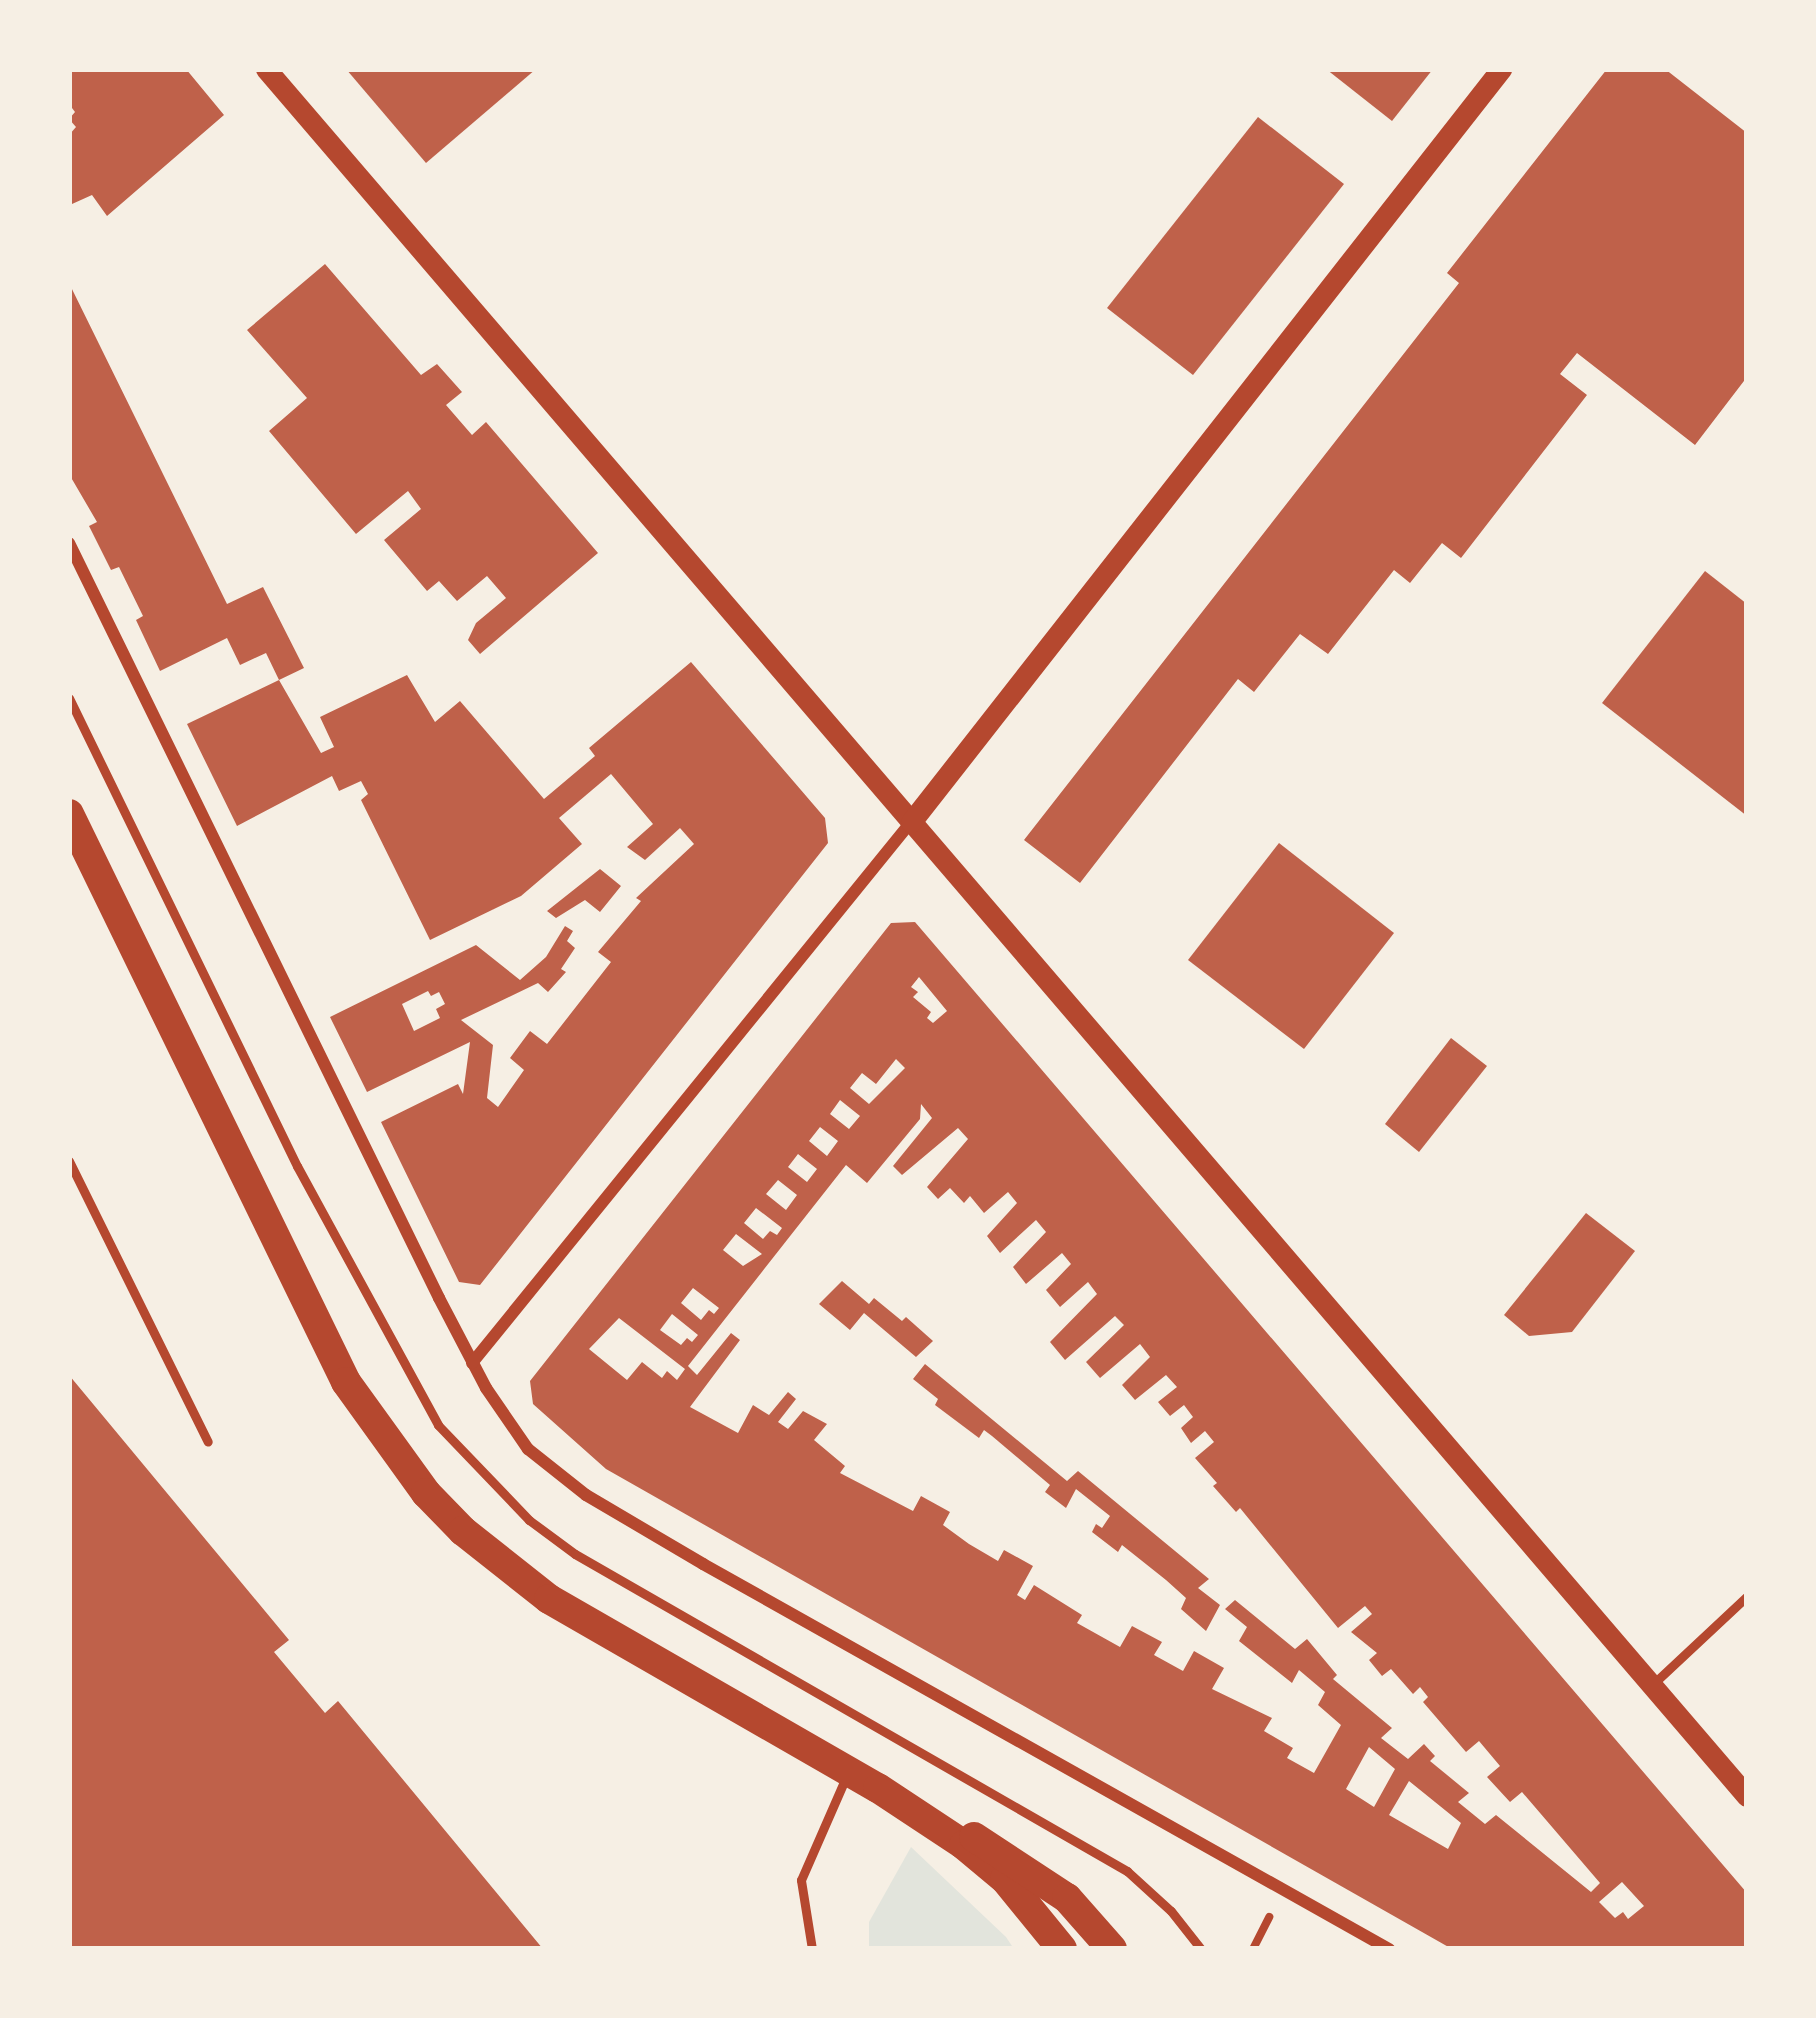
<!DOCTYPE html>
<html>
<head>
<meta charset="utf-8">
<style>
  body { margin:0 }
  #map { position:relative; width:1816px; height:2018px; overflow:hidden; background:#f6efe4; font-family:Helvetica,sans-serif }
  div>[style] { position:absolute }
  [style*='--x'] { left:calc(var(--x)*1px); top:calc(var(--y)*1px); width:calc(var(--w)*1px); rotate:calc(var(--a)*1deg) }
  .green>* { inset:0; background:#e2e4dc }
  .building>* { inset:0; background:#bf614a }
  .path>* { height:8px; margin:-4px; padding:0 4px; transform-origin:4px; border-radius:4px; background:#b5482f }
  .service>* { height:9px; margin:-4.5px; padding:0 4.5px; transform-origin:4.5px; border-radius:4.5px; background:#b5482f }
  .minor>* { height:12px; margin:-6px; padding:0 6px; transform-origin:6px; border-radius:6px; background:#b5482f }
  .tertiary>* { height:21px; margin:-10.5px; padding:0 10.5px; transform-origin:10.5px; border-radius:10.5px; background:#b5482f }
  .primary>* { height:30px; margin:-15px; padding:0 15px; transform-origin:15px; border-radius:15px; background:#b5482f }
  span { translate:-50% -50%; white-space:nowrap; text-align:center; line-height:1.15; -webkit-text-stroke:9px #f6efe4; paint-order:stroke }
  .frame { position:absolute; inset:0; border:72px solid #f6efe4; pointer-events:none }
</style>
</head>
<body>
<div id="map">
  <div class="green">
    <div style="clip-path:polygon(911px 1847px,1006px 1937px,1014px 1949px,869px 1949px,869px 1922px)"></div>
  </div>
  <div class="building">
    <div style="clip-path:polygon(69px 69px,186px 69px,224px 115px,107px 216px,92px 195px,72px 204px,69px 199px,69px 135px,76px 127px,69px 119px,75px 112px,69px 104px)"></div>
    <div style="clip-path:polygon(346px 69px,536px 69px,426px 163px)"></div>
    <div style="clip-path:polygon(1326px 69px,1433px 69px,1392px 121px)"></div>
    <div style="clip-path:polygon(1607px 69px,1665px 69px,1747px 133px,1747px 377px,1695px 445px,1577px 353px,1560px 374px,1587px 395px,1461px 558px,1442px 543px,1410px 583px,1394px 570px,1328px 654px,1300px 634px,1254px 692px,1238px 679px,1080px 883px,1024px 840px,1459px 283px,1447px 273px)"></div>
    <div style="clip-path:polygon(1258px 117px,1344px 184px,1193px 375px,1107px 308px)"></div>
    <div style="clip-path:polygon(325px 264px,421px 375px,437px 364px,462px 392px,446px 405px,472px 435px,486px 422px,598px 553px,480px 654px,468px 640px,476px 623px,506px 598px,487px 576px,457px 601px,439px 581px,427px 591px,384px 540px,421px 509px,408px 491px,356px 534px,269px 431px,307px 398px,247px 330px)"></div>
    <div style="clip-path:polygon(69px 283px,227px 604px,263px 587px,304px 668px,279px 680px,266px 653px,240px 665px,227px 638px,160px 671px,136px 620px,143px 616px,119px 567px,111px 570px,89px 526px,97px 522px,69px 474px)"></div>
    <div style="clip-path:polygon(1705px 571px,1747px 604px,1747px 816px,1602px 703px)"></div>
    <div style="clip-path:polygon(evenodd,691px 662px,825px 818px,828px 843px,480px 1285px,459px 1282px,381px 1122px,458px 1084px,463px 1094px,470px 1042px,367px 1092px,330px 1017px,476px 945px,520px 980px,546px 957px,565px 926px,573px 931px,567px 941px,575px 948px,561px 969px,566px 972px,548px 992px,538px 983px,461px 1020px,493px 1045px,487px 1098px,498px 1107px,524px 1070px,510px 1058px,530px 1031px,547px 1044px,611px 962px,598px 952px,641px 901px,636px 898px,694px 844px,680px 828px,645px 860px,627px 847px,653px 824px,611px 774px,559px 818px,582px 844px,521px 896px,430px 940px,361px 800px,368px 794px,361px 781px,339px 791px,332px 776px,237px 826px,187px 724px,279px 680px,321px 753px,334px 747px,320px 717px,407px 675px,435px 722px,460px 701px,544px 799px,595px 756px,589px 748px,691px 662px,428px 991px,431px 996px,439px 992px,445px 1004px,436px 1009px,440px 1018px,414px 1031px,402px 1004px,428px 991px)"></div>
    <div style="clip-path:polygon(1279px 843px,1394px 933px,1304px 1049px,1188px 960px)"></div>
    <div style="clip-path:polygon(600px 869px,621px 886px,600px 912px,585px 900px,556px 918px,547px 911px)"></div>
    <div style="clip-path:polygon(evenodd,915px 922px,1747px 1893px,1747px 1949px,1452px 1949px,606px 1469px,533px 1404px,530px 1381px,828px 1003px,891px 923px,915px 922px,919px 977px,947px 1011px,933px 1023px,927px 1018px,931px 1012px,913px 997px,918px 992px,911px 987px,919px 977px,915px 922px,896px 1059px,905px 1068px,869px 1104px,850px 1088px,862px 1073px,876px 1084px,896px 1059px,915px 922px,840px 1100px,860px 1116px,849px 1129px,830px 1114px,840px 1100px,915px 922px,921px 1104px,932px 1118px,893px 1166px,902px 1175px,958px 1128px,968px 1139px,927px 1187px,938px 1199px,950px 1188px,964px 1203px,970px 1196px,984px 1213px,1008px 1192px,1017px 1203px,987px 1236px,1000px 1253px,1036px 1220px,1046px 1232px,1013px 1267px,1026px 1284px,1062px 1253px,1071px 1264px,1046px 1290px,1060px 1307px,1088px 1282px,1097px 1294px,1050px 1342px,1065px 1360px,1115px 1316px,1124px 1325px,1086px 1362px,1100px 1378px,1140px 1344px,1150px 1357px,1122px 1385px,1135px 1400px,1166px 1375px,1177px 1387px,1158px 1402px,1170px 1416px,1184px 1405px,1193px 1417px,1181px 1428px,1191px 1443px,1205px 1431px,1214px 1442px,1195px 1458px,1217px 1483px,1213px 1486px,1236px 1512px,1240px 1508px,1338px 1628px,1365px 1606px,1372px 1614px,1351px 1632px,1377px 1653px,1369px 1660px,1382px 1676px,1391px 1669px,1413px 1694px,1420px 1687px,1428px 1697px,1423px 1702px,1466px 1752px,1479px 1741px,1500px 1766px,1487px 1777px,1510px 1802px,1522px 1792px,1600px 1883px,1591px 1892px,1496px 1815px,1485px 1824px,1458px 1802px,1469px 1793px,1430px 1761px,1435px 1756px,1424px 1744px,1408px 1759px,1381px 1738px,1392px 1728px,1333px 1679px,1337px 1675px,1307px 1639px,1295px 1649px,1235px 1600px,1225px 1609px,1247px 1627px,1239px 1641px,1292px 1683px,1299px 1670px,1325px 1692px,1318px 1705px,1341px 1725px,1314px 1773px,1287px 1758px,1293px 1748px,1264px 1731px,1272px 1718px,1212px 1689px,1224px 1668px,1194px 1651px,1183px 1671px,1154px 1655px,1162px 1642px,1132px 1626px,1120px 1647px,1077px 1623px,1082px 1615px,1034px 1585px,1025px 1600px,1017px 1595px,1033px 1566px,1004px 1550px,998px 1561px,969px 1544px,943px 1525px,950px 1512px,921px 1496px,913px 1511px,840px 1473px,845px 1466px,814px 1440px,827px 1424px,803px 1411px,788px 1429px,778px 1422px,796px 1399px,788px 1392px,769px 1415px,753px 1405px,738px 1433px,690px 1407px,740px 1340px,731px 1333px,697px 1375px,688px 1366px,846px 1165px,867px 1183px,920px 1119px,921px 1104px,915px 922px,820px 1127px,838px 1141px,827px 1156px,809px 1141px,820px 1127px,915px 922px,798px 1154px,817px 1169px,807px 1182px,788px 1167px,798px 1154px,915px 922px,778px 1180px,797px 1195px,786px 1210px,766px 1194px,778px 1180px,915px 922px,756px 1208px,782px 1228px,777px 1235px,770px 1231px,763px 1239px,744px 1223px,756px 1208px,915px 922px,736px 1234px,762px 1254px,743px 1266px,723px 1250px,736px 1234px,915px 922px,693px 1288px,719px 1308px,714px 1314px,709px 1310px,701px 1320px,681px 1303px,693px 1288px,915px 922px,672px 1314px,698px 1335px,692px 1342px,687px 1338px,681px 1345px,660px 1330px,672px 1314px,915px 922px,619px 1318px,685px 1369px,677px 1380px,667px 1371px,662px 1378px,642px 1362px,627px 1380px,589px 1349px,619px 1318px,915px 922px,1369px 1747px,1395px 1769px,1374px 1807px,1346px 1789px,1369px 1747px,915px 922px,1409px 1781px,1461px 1823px,1448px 1849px,1389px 1815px,1409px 1781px,915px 922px,1622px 1882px,1644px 1906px,1628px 1919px,1623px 1912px,1615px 1918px,1599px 1902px,1622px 1882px)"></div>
    <div style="clip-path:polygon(1451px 1038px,1487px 1066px,1419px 1152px,1385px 1124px)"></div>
    <div style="clip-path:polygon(1586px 1213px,1635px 1251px,1572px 1332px,1529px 1336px,1504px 1315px)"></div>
    <div style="clip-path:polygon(842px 1281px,869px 1304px,874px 1298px,902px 1321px,906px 1317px,933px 1341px,916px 1357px,864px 1313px,850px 1330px,819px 1304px)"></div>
    <div style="clip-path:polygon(925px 1364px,1067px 1481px,1078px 1471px,1209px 1579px,1198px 1588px,1220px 1605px,1206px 1631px,1181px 1609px,1186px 1598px,1166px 1580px,1122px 1545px,1118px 1552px,1092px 1532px,1096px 1524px,1102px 1528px,1110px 1516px,1076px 1489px,1066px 1508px,1045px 1492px,1050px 1485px,992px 1436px,984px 1430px,979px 1438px,935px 1405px,938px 1399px,913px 1379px)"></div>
    <div style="clip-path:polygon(69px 1375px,289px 1640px,274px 1652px,325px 1713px,338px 1701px,543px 1949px,69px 1949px)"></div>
  </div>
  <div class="path">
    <div style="--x:1253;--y:1949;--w:36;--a:-63"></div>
  </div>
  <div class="service">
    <div style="--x:69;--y:698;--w:521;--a:64.03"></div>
    <div style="--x:297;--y:1166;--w:295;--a:61.4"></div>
    <div style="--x:438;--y:1425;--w:132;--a:46.2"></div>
    <div style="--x:529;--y:1520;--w:57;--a:36.5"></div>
    <div style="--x:575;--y:1554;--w:637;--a:29.87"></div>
    <div style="--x:1127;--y:1871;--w:59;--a:42.3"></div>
    <div style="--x:1171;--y:1911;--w:48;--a:51.7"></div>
    <div style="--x:69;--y:1161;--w:313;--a:63.7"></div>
    <div style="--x:1652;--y:1685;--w:130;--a:-43.1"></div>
    <div style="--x:812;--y:1949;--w:70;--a:-99.1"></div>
    <div style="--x:801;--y:1880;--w:112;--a:-66.4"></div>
  </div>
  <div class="minor">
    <div style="--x:69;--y:543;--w:841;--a:63.89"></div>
    <div style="--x:439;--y:1298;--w:102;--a:62.4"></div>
    <div style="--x:486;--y:1388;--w:74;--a:55.5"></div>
    <div style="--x:528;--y:1449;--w:74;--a:38.4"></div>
    <div style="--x:586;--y:1495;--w:136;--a:30.5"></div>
    <div style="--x:703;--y:1564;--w:787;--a:29.3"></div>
    <div style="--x:472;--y:1363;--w:697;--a:-50.94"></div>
  </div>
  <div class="tertiary">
    <div style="--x:266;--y:69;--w:2275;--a:49.39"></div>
    <div style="--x:911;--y:822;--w:957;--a:-51.92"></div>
  </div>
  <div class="primary">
    <div style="--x:69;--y:814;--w:632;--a:64"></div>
    <div style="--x:346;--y:1382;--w:137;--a:54.2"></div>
    <div style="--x:426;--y:1493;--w:53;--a:45.8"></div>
    <div style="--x:463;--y:1531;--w:110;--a:38.3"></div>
    <div style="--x:549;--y:1599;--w:379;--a:29.9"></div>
    <div style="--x:878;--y:1788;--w:103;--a:33.5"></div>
    <div style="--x:964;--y:1845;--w:53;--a:39.7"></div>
    <div style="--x:1005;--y:1879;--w:90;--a:50.8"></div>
    <div style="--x:974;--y:1837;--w:111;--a:33.3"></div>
    <div style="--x:1067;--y:1898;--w:68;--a:48.6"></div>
  </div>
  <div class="frame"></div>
</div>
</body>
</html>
